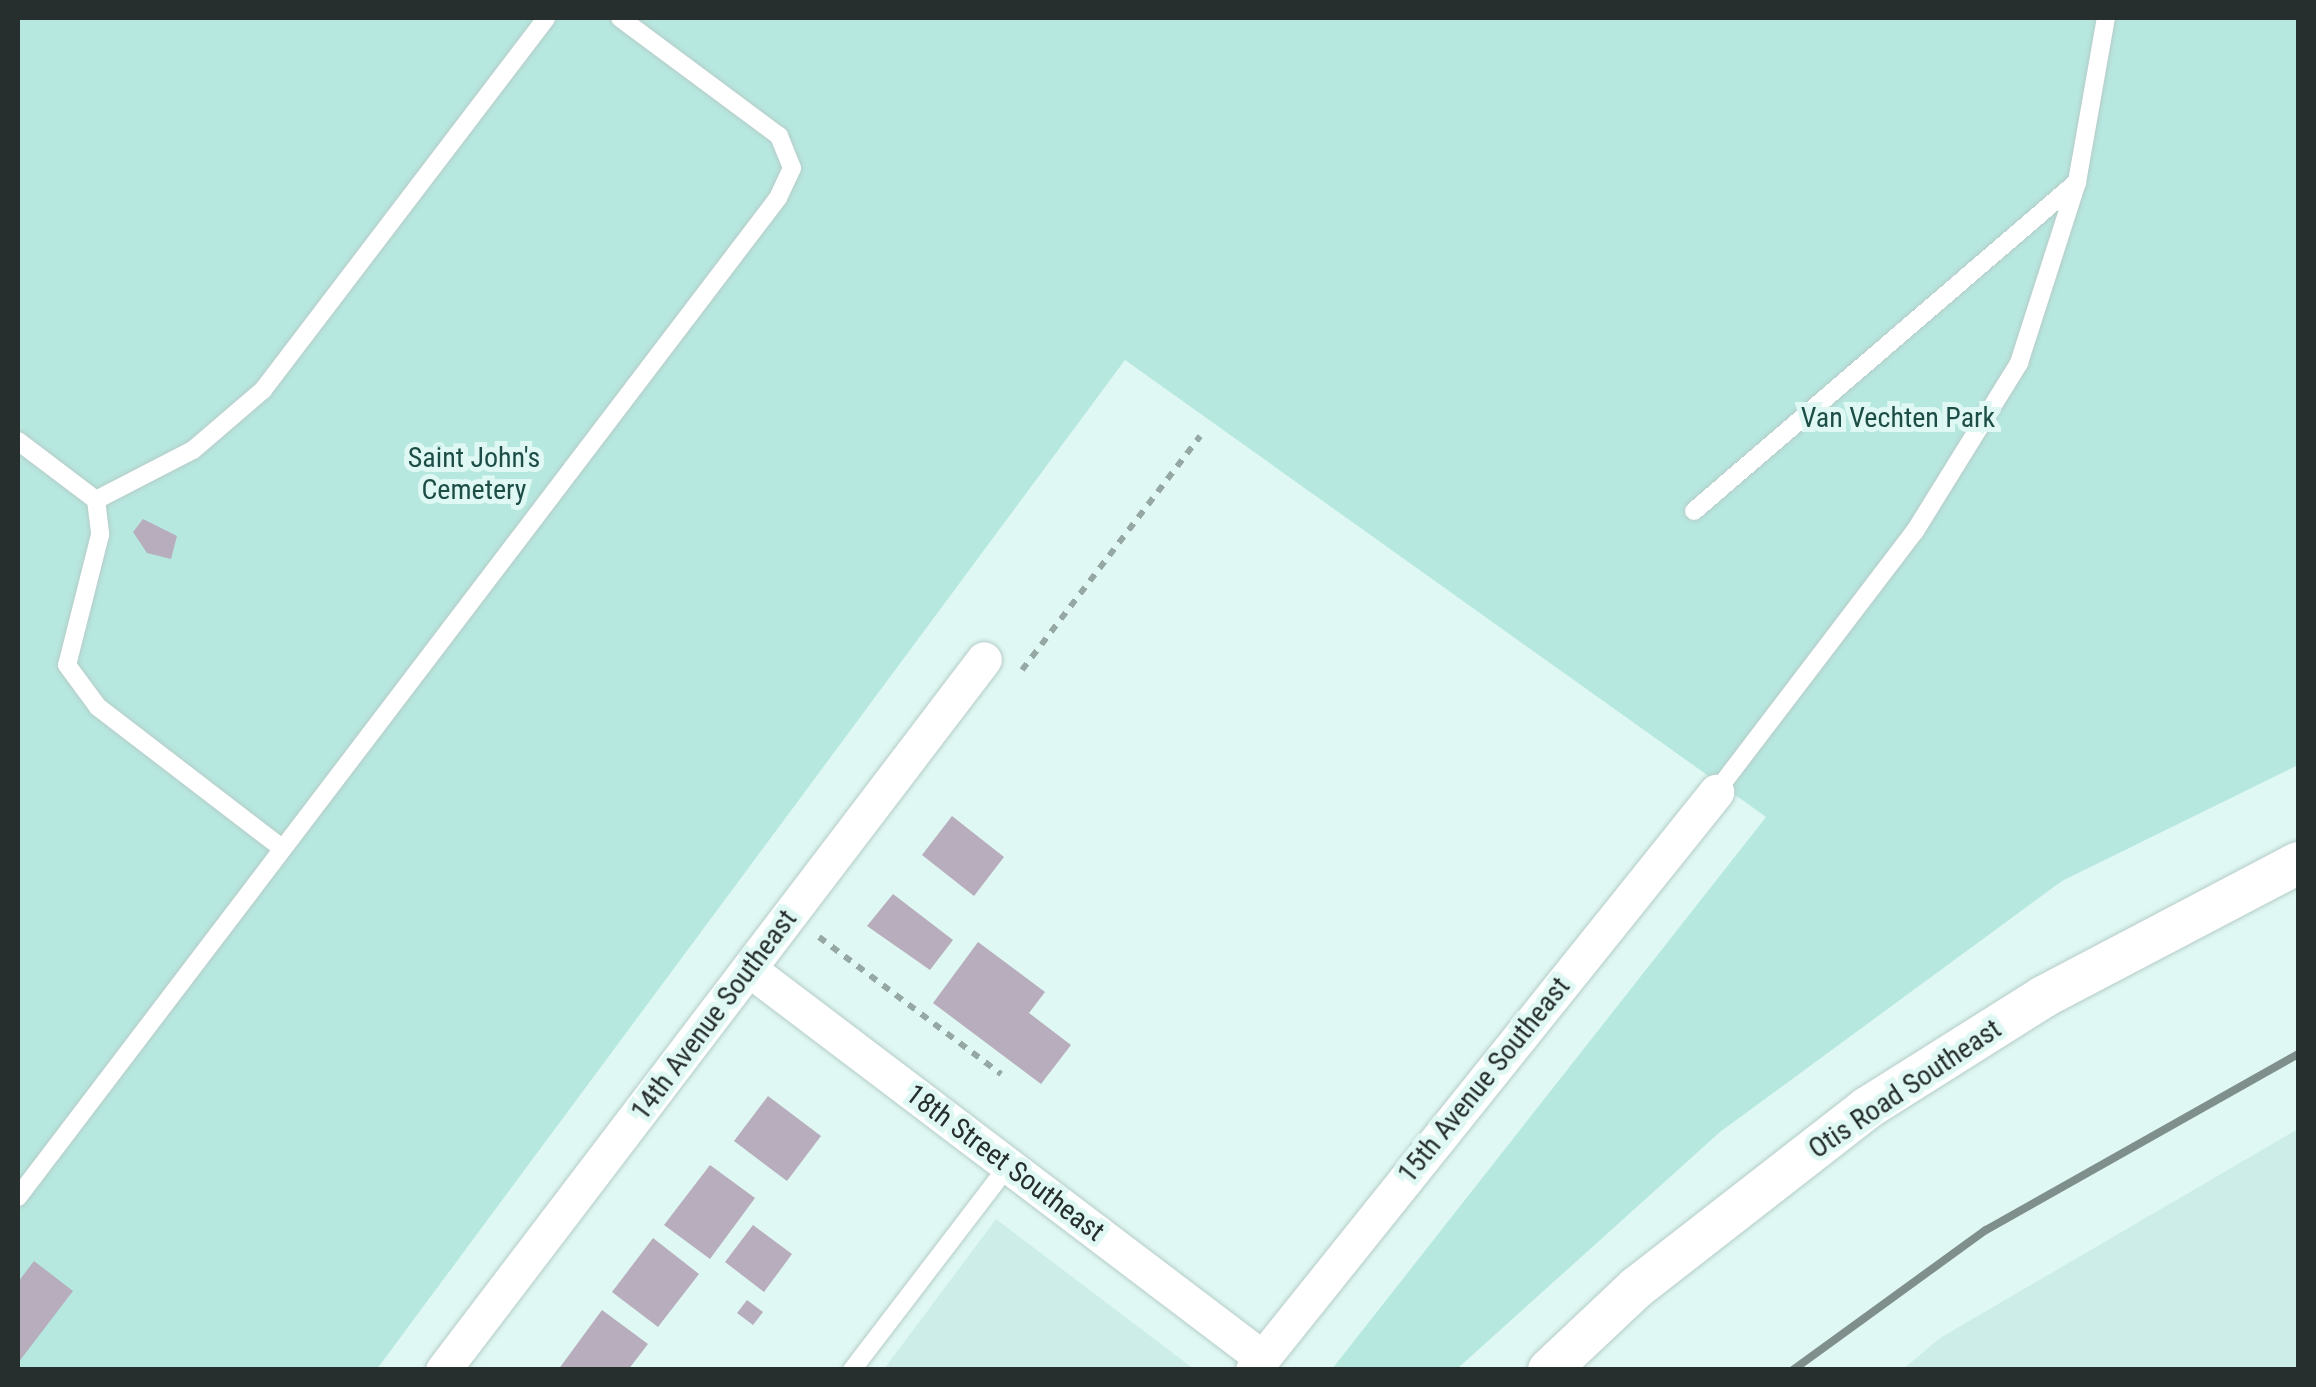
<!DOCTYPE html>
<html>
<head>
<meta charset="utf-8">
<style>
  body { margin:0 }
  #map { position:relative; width:2316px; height:1387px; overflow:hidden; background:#e0f8f3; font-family:"Roboto Condensed",sans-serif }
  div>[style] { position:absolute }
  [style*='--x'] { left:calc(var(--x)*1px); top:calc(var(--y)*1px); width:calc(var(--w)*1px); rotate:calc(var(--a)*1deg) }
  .built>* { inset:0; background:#cdeee8 }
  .green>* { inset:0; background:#b7e8e0 }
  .building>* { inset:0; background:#b7adbd }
  .path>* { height:6px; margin-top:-3px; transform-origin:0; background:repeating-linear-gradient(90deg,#96a8a4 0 8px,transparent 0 16px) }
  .roads { filter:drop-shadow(0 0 2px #b5ccc8) drop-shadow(0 0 2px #b5ccc8) }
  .service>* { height:18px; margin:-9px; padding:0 9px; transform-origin:9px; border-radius:9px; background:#fff }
  .minor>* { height:35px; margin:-17.5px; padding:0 17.5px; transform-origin:17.5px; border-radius:17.5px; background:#fff }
  .tertiary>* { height:42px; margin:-21px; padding:0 21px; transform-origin:21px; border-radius:21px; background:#fff }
  .rail>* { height:8px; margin:-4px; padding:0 4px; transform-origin:4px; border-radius:4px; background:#7f8f8c }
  span { translate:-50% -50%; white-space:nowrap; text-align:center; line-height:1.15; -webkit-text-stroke:10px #e0f8f3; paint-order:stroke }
  .park-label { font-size:28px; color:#1d4d47 }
  .street-label { font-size:28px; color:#262f2d }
  .frame { position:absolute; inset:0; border:20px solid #262f2d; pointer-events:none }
</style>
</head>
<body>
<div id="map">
  <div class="built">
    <div style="clip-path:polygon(2298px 1129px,2298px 1369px,1903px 1369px,1940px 1338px)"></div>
    <div style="clip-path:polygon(996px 1219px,1194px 1369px,884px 1369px)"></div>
  </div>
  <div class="green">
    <div style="clip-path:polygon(18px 18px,2298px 18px,2298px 765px,2062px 881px,1720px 1132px,1457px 1369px,1332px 1369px,1766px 817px,1125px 360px,377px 1369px,18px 1369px)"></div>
  </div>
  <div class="building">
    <div style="clip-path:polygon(143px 519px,177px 536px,171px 559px,147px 553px,133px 532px)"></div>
    <div style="clip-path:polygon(952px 816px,1004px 857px,974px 896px,922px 855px)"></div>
    <div style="clip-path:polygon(893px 894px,953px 940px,930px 970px,867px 926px)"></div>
    <div style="clip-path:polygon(978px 942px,1045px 992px,1029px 1013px,1071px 1045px,1041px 1084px,933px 1003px)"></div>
    <div style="clip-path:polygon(768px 1096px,821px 1136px,787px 1181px,734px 1141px)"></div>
    <div style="clip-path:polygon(710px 1165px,755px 1198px,710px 1259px,664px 1225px)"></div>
    <div style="clip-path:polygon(753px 1225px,792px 1254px,764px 1292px,725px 1262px)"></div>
    <div style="clip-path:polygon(653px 1238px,699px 1274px,658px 1327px,612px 1292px)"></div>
    <div style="clip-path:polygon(34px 1261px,73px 1291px,18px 1363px,18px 1282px)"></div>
    <div style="clip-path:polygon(747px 1300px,763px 1312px,753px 1325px,737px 1313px)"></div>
    <div style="clip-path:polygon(602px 1310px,648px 1344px,628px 1370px,558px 1370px)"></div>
  </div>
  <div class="path">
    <div style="--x:1022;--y:670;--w:294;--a:-52.7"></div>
    <div style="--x:819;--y:937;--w:228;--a:37"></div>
  </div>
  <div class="roads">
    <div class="service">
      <div style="--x:18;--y:441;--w:98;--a:37.1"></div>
      <div style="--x:96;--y:500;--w:109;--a:-27.3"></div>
      <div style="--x:193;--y:450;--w:92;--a:-40.6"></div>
      <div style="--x:263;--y:390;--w:467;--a:-52.7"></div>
      <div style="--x:96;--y:500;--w:35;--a:83"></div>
      <div style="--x:100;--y:535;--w:134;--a:104.2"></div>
      <div style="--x:67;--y:665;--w:52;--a:53.6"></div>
      <div style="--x:98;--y:707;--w:227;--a:37.5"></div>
      <div style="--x:1694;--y:511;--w:505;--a:-40.66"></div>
      <div style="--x:1716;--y:792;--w:328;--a:-52.7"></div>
      <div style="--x:1915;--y:531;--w:198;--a:-58.2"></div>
      <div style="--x:2019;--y:363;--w:190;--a:-72.2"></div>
      <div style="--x:2077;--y:182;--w:167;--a:-80"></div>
      <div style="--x:18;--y:1197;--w:1255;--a:-52.74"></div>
      <div style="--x:778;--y:198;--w:33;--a:-65"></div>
      <div style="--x:792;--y:168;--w:35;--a:-112"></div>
      <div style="--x:779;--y:136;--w:198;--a:-143.4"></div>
      <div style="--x:852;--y:1370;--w:257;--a:-52.6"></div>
    </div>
    <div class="minor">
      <div style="--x:749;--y:969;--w:642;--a:37.16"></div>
      <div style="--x:443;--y:1370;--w:893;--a:-52.73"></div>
      <div style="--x:1253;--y:1370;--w:741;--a:-51.3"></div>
    </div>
    <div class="tertiary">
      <div style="--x:1549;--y:1370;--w:120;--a:-43.3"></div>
      <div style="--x:1636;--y:1288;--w:293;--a:-37.9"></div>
      <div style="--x:1867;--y:1108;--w:208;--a:-32.2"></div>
      <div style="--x:2043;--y:997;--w:288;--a:-27.7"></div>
    </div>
  </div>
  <div class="rail">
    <div style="--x:1793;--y:1370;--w:238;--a:-36"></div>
    <div style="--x:1986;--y:1230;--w:358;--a:-29.4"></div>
  </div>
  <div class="park-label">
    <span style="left:1898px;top:418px">Van Vechten Park</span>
    <span style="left:474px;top:474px">Saint John's<br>Cemetery</span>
  </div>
  <div class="street-label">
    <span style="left:714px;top:1015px;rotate:-53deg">14th Avenue Southeast</span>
    <span style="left:1484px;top:1080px;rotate:-51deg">15th Avenue Southeast</span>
    <span style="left:1905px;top:1089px;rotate:-34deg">Otis Road Southeast</span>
    <span style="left:1005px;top:1163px;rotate:37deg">18th Street Southeast</span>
  </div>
  <div class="frame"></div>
</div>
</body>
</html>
